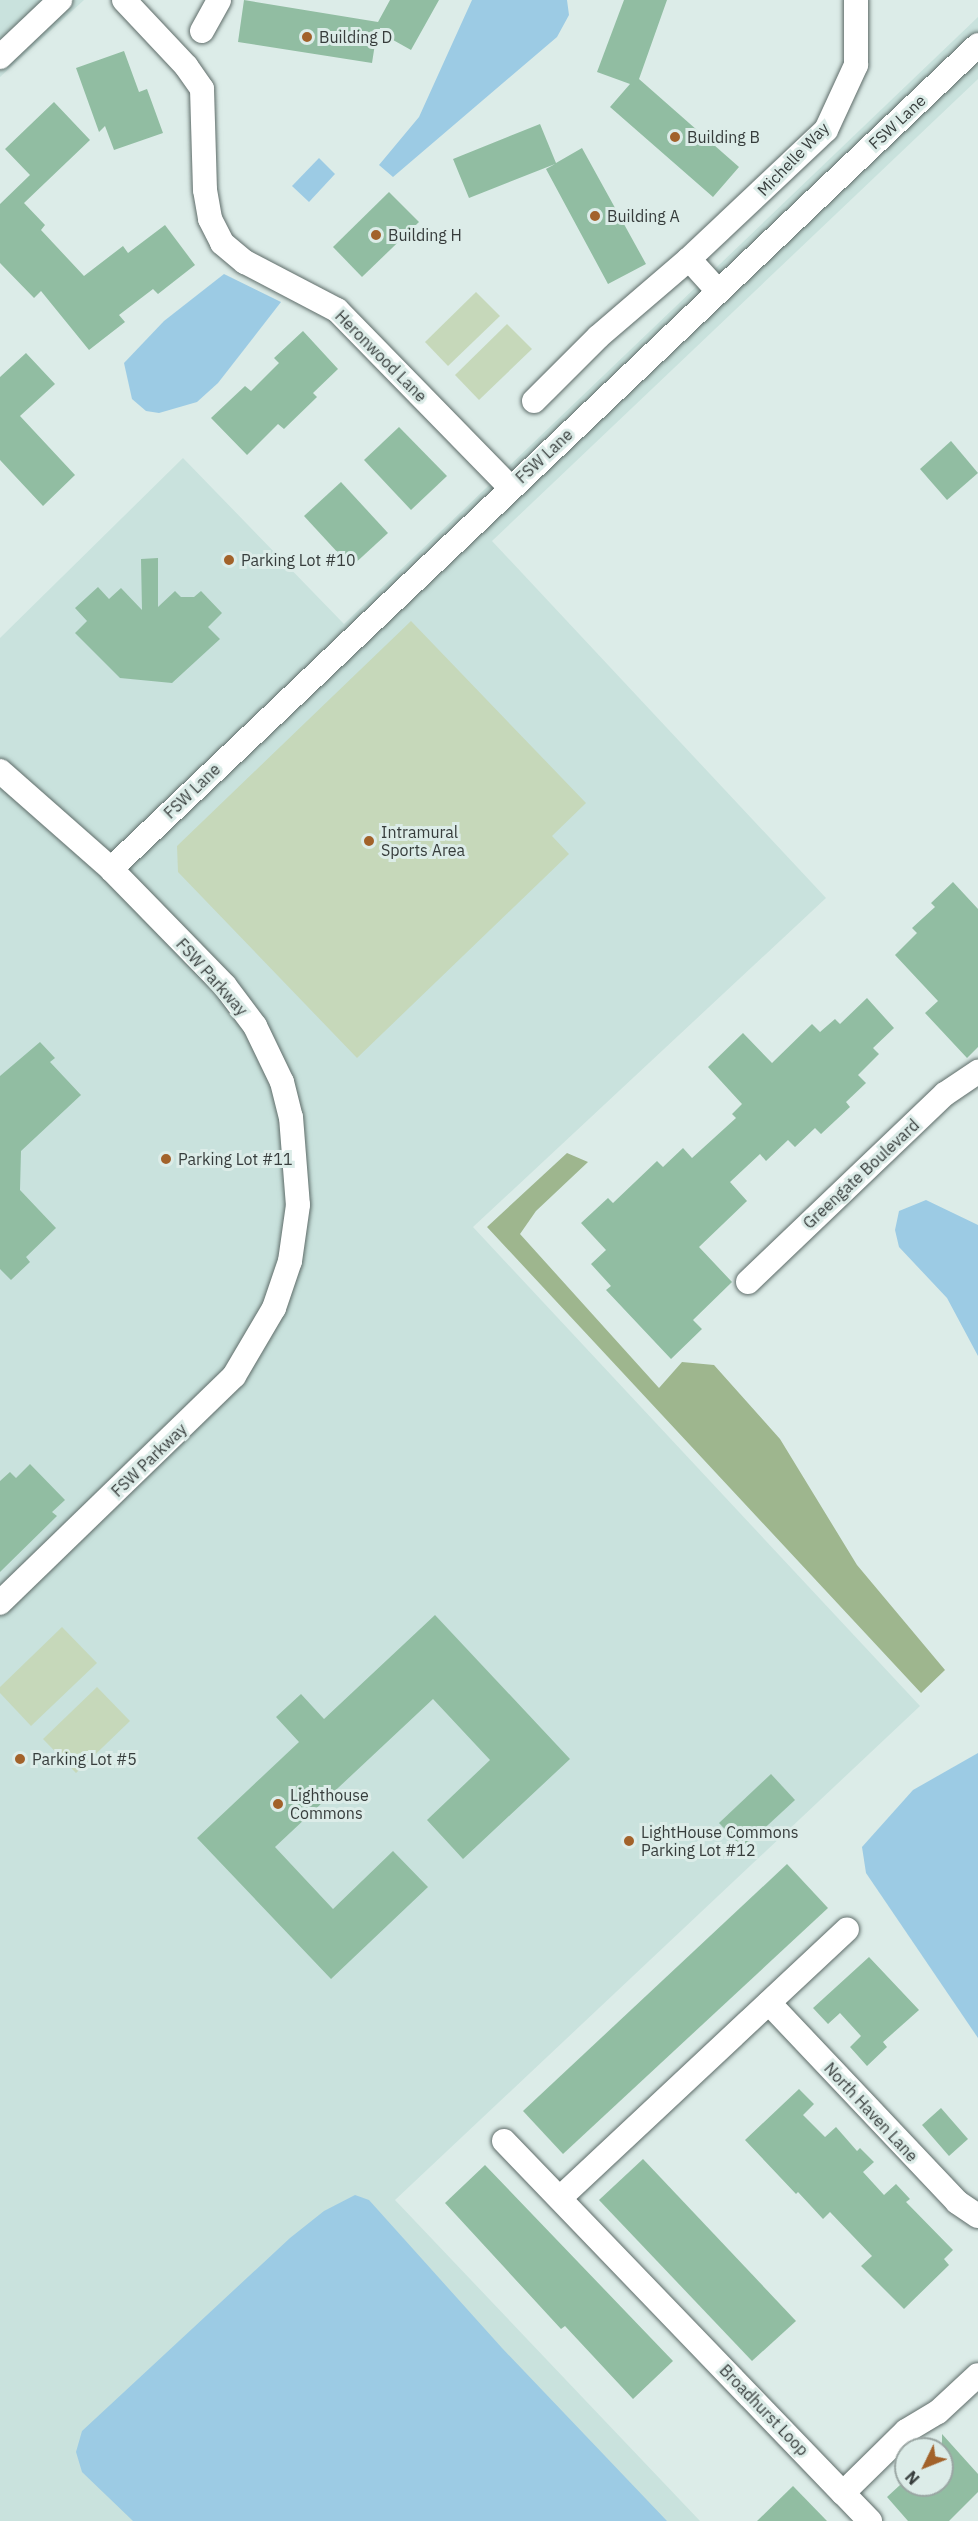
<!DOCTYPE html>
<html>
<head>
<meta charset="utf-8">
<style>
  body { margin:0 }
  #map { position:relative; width:978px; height:2521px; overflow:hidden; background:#dcece8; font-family:"IBM Plex Sans",sans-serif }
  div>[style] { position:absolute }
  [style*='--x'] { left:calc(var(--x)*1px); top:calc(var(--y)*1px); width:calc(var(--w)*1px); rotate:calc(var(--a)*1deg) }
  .built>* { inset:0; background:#c9e2dd }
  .green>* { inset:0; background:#c6d8ba }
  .forest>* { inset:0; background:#9eb68e }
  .water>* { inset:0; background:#9ccbe4 }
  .building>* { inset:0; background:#91bda2 }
  .roads { filter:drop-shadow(0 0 2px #5e6c69) drop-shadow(0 0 2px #5e6c69) }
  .minor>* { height:24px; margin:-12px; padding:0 12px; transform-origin:12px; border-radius:12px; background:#fff }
  .dots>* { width:16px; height:16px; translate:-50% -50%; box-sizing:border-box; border:3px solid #dcece8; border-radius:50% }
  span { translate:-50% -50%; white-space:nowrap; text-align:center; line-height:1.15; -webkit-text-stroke:6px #dcece8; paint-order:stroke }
  .poi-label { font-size:16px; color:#373d3c }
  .left { translate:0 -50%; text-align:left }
  .street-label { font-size:16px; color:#373d3c }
  .north { position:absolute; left:894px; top:2437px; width:60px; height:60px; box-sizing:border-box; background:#dcece8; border:2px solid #9aa6a3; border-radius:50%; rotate:227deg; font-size:16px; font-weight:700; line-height:24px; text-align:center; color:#373d3c }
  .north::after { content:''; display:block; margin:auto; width:21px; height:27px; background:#a2622a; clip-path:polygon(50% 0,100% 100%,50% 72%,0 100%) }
</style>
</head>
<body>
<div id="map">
  <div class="built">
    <div style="clip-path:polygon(0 0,84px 0,0 77px)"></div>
    <div style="clip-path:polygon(978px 17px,978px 79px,492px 541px,826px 898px,473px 1227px,920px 1706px,395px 2200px,700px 2521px,0 2521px,0 638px,183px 458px,344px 624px)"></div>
  </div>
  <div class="green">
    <div style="clip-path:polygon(476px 292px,500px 316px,448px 366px,425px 342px)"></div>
    <div style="clip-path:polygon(507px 324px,532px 349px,479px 400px,455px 375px)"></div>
    <div style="clip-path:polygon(411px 621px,586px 803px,552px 836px,569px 854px,357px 1058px,178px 872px,177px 846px)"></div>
    <div style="clip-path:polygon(62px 1627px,97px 1663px,31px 1726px,0 1693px,0 1687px)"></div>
    <div style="clip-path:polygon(97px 1687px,130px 1721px,76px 1773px,43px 1739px)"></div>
  </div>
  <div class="forest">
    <div style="clip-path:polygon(567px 1153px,588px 1162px,536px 1211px,520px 1234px,659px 1388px,682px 1362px,714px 1365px,780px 1439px,857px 1565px,945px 1670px,921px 1693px,487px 1227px)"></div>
  </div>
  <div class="water">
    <div style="clip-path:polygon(472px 0,567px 0,569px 15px,557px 37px,393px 177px,379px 165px,419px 117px)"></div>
    <div style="clip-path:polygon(319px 158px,335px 174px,309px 202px,292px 186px)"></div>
    <div style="clip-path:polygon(224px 274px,281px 302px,218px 383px,197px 402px,159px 413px,146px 411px,132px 399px,124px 363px,164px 321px)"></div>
    <div style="clip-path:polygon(926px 1200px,978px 1225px,978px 1356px,947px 1298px,899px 1247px,895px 1230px,899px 1211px)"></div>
    <div style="clip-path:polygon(978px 1753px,978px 2038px,866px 1873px,862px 1847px,913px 1790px)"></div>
    <div style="clip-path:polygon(355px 2195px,369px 2200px,502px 2348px,667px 2521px,133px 2521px,82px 2472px,76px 2452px,82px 2431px,290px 2238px,324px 2211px)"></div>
  </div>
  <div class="building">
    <div style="clip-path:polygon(244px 0,378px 22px,390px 0,439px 0,411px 50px,377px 31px,372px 63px,238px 42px)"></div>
    <div style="clip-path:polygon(624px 0,667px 0,639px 79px,739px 167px,713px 197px,610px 107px,630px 84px,597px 72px)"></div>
    <div style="clip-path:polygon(124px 51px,139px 92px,147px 89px,163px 133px,114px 150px,105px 126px,99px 132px,76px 68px)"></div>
    <div style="clip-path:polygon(54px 102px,90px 140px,24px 203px,45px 225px,41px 230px,84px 276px,123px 246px,128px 253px,165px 225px,195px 265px,158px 294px,153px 289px,119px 315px,125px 322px,89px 350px,41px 291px,34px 298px,0 263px,0 204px,30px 175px,5px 149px)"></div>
    <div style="clip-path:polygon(540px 124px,556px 163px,582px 148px,646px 264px,608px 284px,546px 169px,555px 164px,469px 198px,453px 159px)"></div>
    <div style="clip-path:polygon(389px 192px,419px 222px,362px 277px,333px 247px)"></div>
    <div style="clip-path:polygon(303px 331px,338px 369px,313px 393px,317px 397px,284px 429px,278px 424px,247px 455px,211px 418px,245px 386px,251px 391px,279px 363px,274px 358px)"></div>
    <div style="clip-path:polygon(26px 353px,55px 384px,20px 416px,75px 475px,43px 506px,0 460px,0 377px)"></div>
    <div style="clip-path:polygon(399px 427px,447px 476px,411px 510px,364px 460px)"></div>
    <div style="clip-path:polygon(951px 441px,978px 473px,947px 500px,920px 469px)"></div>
    <div style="clip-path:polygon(341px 482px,388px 533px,351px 567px,304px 516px)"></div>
    <div style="clip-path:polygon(158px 558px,158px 607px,175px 591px,181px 597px,194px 597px,201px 591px,222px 613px,208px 627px,220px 639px,172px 683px,120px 678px,75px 633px,87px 621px,75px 608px,98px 587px,109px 599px,121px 588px,142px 610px,141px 559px)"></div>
    <div style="clip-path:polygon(953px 882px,978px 909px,978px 1047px,967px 1058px,925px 1013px,938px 1001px,895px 955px,917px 933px,912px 928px,935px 907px,931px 903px)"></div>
    <div style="clip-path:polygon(867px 998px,894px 1028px,873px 1048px,879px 1054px,858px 1075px,866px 1083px,846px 1102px,850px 1107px,821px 1134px,815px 1128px,795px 1147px,788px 1140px,766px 1161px,760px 1154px,730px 1182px,747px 1201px,699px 1247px,732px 1282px,693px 1320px,702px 1329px,671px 1359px,606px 1290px,611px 1286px,591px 1264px,606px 1250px,581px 1223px,608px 1198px,613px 1203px,657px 1161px,663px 1167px,683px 1148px,692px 1158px,736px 1118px,732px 1114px,742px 1104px,708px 1067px,743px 1033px,772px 1063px,812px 1024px,820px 1032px,835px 1019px,840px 1024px)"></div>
    <div style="clip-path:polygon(40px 1042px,55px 1058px,50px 1062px,81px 1095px,21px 1151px,20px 1190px,56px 1228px,26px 1257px,30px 1262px,11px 1280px,0 1269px,0 1076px)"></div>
    <div style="clip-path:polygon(30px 1464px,65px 1500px,52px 1512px,57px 1516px,0 1572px,0 1481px,10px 1472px,16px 1478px)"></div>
    <div style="clip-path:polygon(435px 1615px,570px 1759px,463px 1859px,427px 1820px,490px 1760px,433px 1699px,275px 1847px,333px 1909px,393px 1851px,428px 1887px,331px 1979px,197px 1838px,299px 1742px,276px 1717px,301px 1694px,324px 1719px)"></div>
    <div style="clip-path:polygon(771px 1774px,795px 1800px,743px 1848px,719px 1823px)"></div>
    <div style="clip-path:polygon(787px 1864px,828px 1908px,563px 2154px,523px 2111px)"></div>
    <div style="clip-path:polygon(869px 1957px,919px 2010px,883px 2042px,887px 2047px,867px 2066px,850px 2047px,861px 2036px,840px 2013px,828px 2024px,813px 2008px)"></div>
    <div style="clip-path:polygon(799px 2089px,814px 2104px,803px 2115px,825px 2137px,836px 2127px,857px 2151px,860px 2148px,874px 2162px,863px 2172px,884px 2195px,896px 2184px,910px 2199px,906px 2202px,953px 2250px,944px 2259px,949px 2265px,904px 2309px,861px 2266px,872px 2256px,830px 2212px,823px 2219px,798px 2192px,796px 2194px,745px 2140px)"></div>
    <div style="clip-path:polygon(941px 2108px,968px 2139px,949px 2156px,922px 2125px)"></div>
    <div style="clip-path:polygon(643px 2159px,796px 2321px,752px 2361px,599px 2200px)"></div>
    <div style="clip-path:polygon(485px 2165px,673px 2361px,633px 2399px,565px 2326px,561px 2329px,445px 2203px)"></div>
    <div style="clip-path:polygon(942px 2434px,978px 2474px,978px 2492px,949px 2521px,908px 2521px,887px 2497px,900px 2485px,942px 2485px)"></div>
    <div style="clip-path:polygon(793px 2486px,827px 2521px,757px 2521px)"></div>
  </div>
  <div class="roads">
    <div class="minor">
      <div style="--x:124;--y:0;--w:91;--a:46.8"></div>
      <div style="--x:186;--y:66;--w:28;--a:55"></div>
      <div style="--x:202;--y:89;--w:101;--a:88.3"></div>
      <div style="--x:205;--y:190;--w:29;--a:80"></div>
      <div style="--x:210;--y:219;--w:27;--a:63"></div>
      <div style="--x:222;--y:243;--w:30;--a:40"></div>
      <div style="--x:245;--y:262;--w:104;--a:27.6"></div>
      <div style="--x:337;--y:310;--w:249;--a:45.7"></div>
      <div style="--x:202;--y:31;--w:35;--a:-61"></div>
      <div style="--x:0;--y:57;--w:83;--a:-43.5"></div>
      <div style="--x:689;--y:259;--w:43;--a:47.8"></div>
      <div style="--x:534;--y:401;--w:91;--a:-45"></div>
      <div style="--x:598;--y:337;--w:120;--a:-40.6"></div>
      <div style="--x:689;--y:259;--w:188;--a:-43.3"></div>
      <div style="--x:826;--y:130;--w:72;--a:-65.2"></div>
      <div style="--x:856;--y:65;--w:65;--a:-90"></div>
      <div style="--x:0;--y:771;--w:148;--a:41.4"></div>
      <div style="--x:111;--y:869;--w:163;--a:45.7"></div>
      <div style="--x:225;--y:986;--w:50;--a:53.1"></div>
      <div style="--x:255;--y:1026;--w:62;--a:64.3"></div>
      <div style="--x:282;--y:1082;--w:36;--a:76"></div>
      <div style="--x:291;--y:1117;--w:88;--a:85.5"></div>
      <div style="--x:298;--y:1205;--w:57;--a:98.1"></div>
      <div style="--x:290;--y:1261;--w:50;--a:108.8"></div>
      <div style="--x:274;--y:1308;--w:79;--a:120.5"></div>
      <div style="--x:234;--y:1376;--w:326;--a:135.9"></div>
      <div style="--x:111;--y:869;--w:1196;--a:-43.54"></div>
      <div style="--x:748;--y:1282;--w:272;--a:-43.7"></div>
      <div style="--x:945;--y:1094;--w:40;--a:-34"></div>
      <div style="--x:769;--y:2003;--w:274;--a:46.6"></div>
      <div style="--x:957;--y:2202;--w:25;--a:34"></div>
      <div style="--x:504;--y:2141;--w:489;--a:46.1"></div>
      <div style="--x:843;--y:2493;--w:88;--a:-44.5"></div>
      <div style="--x:906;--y:2431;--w:37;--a:-31"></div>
      <div style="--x:938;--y:2412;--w:54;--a:-42.8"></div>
      <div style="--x:560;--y:2198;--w:393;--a:-43.1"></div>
      <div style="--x:843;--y:2493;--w:39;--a:46"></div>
    </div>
  </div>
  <div class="dots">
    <div style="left:307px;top:37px;background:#a2622a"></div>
    <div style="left:675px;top:137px;background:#a2622a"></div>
    <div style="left:595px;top:216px;background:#a2622a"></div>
    <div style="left:376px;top:235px;background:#a2622a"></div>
    <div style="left:229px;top:560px;background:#a2622a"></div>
    <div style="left:369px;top:841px;background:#a2622a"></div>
    <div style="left:166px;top:1159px;background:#a2622a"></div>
    <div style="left:20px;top:1759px;background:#a2622a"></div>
    <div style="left:278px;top:1804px;background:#a2622a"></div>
    <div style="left:629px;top:1841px;background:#a2622a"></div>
  </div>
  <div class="poi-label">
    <span class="left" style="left:319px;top:37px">Building D</span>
    <span class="left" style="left:687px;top:137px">Building B</span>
    <span class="left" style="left:607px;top:216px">Building A</span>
    <span class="left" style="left:388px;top:235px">Building H</span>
    <span class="left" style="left:241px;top:560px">Parking Lot #10</span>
    <span class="left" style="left:381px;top:841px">Intramural<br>Sports Area</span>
    <span class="left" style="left:178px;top:1159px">Parking Lot #11</span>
    <span class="left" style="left:32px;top:1759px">Parking Lot #5</span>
    <span class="left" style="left:290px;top:1804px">Lighthouse<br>Commons</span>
    <span class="left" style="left:641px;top:1841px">LightHouse Commons<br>Parking Lot #12</span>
  </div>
  <div class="street-label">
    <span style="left:897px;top:122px;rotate:-43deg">FSW Lane</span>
    <span style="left:793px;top:159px;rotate:-46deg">Michelle Way</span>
    <span style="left:381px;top:356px;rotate:45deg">Heronwood Lane</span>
    <span style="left:544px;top:456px;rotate:-43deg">FSW Lane</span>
    <span style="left:192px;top:791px;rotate:-44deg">FSW Lane</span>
    <span style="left:212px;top:977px;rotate:48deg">FSW Parkway</span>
    <span style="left:861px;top:1174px;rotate:-43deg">Greengate Boulevard</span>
    <span style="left:149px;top:1460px;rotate:-44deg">FSW Parkway</span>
    <span style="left:871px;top:2112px;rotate:47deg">North Haven Lane</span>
    <span style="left:764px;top:2410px;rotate:46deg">Broadhurst Loop</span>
  </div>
  <div class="north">N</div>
</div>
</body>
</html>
